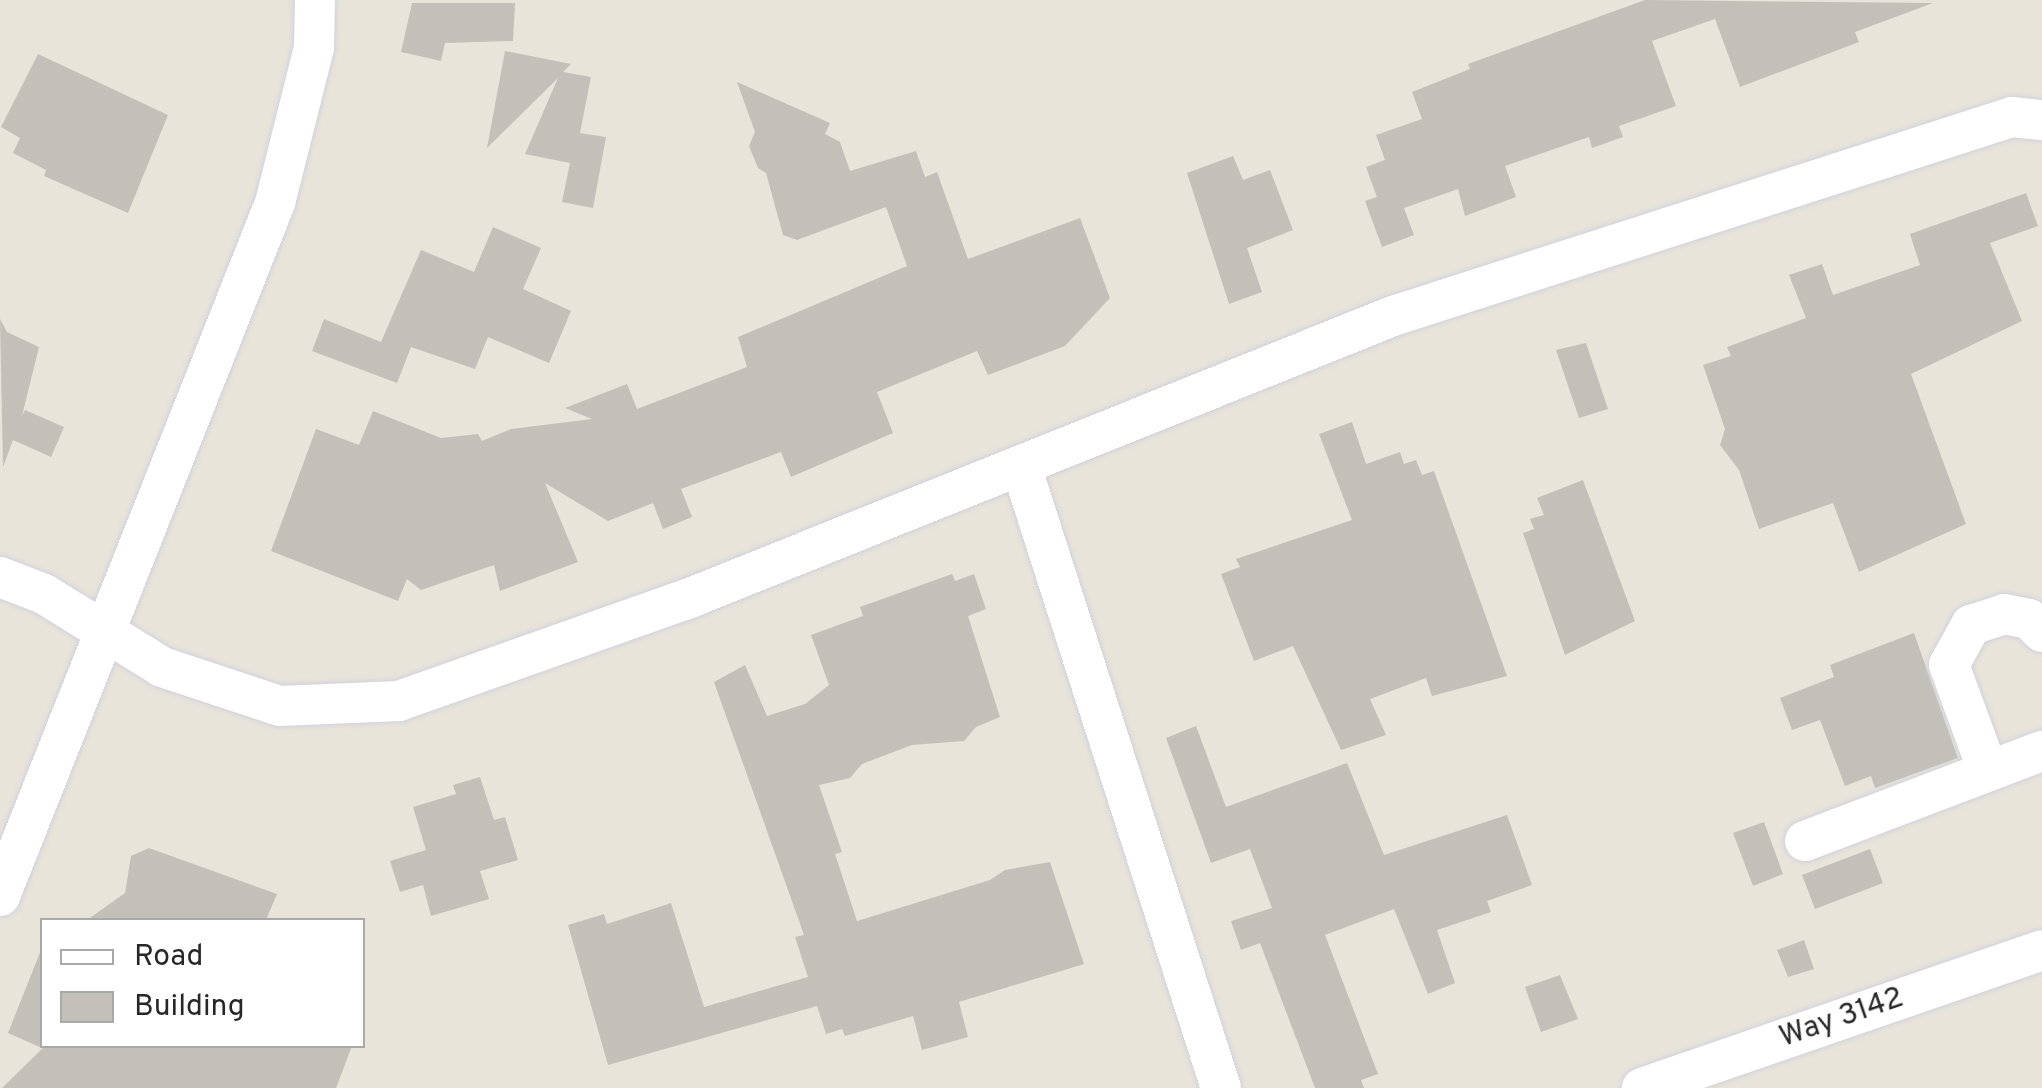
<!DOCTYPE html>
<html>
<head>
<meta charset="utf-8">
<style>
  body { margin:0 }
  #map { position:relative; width:2042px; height:1088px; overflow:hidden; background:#e8e4da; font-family:Overpass,sans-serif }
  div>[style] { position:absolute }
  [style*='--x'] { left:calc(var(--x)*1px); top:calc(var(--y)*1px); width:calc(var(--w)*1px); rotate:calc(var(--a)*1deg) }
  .building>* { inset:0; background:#c3c0ba }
  .roads { filter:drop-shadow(0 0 2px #d0d1de) drop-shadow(0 0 2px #d0d1de) }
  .street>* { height:40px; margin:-20px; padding:0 20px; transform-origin:20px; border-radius:20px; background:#fff }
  span { translate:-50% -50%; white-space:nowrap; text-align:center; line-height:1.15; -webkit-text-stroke:8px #fff; paint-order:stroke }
  .street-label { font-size:30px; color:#272727 }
  .legend { position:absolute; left:40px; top:918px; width:325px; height:130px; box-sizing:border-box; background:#fff; border:2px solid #a9a9a9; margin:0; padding:12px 18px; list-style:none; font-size:30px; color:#272727 }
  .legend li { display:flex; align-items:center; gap:20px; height:50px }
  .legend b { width:50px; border:2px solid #a9a9a9 }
</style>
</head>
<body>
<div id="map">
  <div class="building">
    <div style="clip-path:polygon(1645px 0,1933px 3px,1855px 32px,1859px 42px,1740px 87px,1715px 19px,1652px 41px,1676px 106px,1619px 126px,1623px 137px,1592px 148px,1589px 137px,1505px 166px,1516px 197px,1465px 216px,1458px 189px,1404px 208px,1414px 235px,1382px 247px,1365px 201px,1377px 197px,1366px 167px,1385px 160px,1376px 135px,1422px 119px,1412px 92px,1470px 69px,1468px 64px)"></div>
    <div style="clip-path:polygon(412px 3px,515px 3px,513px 41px,445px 43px,441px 61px,401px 52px)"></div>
    <div style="clip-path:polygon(505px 51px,571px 64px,563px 72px,591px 77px,580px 133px,606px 137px,593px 208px,562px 202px,570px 163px,525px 154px,558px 78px,487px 148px)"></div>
    <div style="clip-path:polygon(38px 54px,168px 115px,128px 213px,44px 176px,46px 170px,13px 153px,20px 138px,1px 127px)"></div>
    <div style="clip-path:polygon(737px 82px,830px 123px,825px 134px,840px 142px,850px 171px,916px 151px,925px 177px,937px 172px,968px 259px,1080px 218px,1110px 298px,1065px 346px,988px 375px,977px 351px,877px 392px,893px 433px,791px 477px,781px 452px,681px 489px,692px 517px,663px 529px,653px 503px,608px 521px,545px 483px,578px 562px,500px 591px,494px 565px,421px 590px,407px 579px,398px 601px,271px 551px,316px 429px,359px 445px,373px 411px,441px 438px,478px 434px,482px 441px,511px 429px,592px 419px,565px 408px,627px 384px,637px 409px,747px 367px,738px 337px,907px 266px,886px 207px,797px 240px,783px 235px,766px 173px,758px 168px,749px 146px,755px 132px)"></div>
    <div style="clip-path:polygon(1233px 156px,1243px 180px,1270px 170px,1293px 230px,1247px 248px,1262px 292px,1229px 304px,1187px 173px)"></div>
    <div style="clip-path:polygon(2026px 193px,2038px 226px,1990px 243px,2022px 321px,1911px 374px,1966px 524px,1859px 572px,1833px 503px,1759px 529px,1739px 470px,1720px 445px,1725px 429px,1703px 365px,1731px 356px,1727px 347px,1806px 318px,1789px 275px,1822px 264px,1833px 295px,1920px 265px,1910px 234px)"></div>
    <div style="clip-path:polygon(493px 227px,541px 248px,523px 289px,571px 311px,549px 363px,488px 337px,475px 369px,411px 347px,397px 383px,312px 351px,324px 319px,381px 342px,421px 250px,474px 272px)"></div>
    <div style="clip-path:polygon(0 319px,7px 332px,39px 347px,22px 416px,25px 410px,64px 427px,51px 457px,13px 440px,3px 467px)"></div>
    <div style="clip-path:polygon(1586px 343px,1608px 409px,1579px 418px,1556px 350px)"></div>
    <div style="clip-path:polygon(1352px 422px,1366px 464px,1400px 452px,1404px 464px,1416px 460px,1422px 475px,1434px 471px,1507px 676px,1432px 696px,1426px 678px,1370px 699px,1386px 735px,1341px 750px,1293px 646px,1254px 661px,1221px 574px,1240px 567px,1236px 559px,1352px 520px,1319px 434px)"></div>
    <div style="clip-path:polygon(1583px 480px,1635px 621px,1565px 655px,1523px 533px,1534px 529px,1530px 519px,1544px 515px,1537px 498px)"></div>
    <div style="clip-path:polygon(952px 574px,955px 581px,974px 574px,986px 609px,968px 616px,1000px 717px,976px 727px,964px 741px,912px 745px,862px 764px,850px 778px,819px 785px,842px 852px,835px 854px,857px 921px,990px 880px,1005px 870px,1050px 862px,1084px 964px,959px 1002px,968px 1037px,922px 1050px,913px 1016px,845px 1036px,842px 1029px,826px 1034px,817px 1006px,608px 1065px,568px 925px,604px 914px,607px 924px,671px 903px,704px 1007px,808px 977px,795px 937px,804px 935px,714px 682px,745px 665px,767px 716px,805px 704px,829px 685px,811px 635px,863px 616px,860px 607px)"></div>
    <div style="clip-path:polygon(1914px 633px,1958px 758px,1875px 788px,1871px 776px,1845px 786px,1820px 720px,1792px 730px,1780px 698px,1834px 677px,1830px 665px)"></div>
    <div style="clip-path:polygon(1196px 726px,1226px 807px,1347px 763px,1384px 855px,1507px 815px,1532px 885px,1487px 901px,1491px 912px,1437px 930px,1455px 983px,1428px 994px,1394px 909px,1325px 935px,1378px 1074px,1361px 1080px,1364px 1088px,1315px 1088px,1260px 943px,1241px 950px,1231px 921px,1272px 908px,1250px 849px,1211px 863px,1166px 738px)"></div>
    <div style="clip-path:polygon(480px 777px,494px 820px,505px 817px,518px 860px,480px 871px,489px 899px,431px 916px,423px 885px,400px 892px,390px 861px,426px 850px,413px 807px,456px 794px,453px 785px)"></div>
    <div style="clip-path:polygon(1764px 822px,1783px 874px,1753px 886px,1733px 833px)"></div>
    <div style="clip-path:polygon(149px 848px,277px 894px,266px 920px,87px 920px,125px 893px,131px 856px)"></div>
    <div style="clip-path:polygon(1870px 849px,1883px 883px,1815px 909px,1802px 875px)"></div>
    <div style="clip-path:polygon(1804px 940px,1814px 969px,1788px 977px,1777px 950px)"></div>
    <div style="clip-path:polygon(41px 950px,42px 950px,42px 1048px,8px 1033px)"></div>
    <div style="clip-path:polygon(1560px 975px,1578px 1019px,1541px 1032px,1525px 987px)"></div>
    <div style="clip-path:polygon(45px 1046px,352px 1046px,336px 1088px,2px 1088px)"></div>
  </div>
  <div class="roads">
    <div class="street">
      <div style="--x:1022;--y:469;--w:650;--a:72.18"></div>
      <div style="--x:0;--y:577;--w:47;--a:21.1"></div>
      <div style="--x:44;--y:594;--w:139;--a:31.7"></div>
      <div style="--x:162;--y:667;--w:124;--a:18.3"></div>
      <div style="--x:280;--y:706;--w:119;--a:-2.4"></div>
      <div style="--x:399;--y:701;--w:303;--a:-19.5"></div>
      <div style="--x:685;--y:600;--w:763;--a:-21.86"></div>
      <div style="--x:1393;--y:316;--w:650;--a:-17.82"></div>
      <div style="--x:2012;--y:117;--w:30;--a:6"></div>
      <div style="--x:1988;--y:771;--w:113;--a:-110.2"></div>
      <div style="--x:1949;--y:665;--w:46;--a:-61.2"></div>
      <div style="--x:1971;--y:625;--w:35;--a:-18"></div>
      <div style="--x:2004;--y:614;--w:25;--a:11"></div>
      <div style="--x:2029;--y:619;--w:18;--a:45"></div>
      <div style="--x:1805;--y:841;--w:254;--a:-20.8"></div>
      <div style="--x:0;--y:896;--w:746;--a:-68.36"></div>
      <div style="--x:275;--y:203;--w:160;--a:-75.9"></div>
      <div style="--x:314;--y:48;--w:48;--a:-88.8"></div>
      <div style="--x:1642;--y:1088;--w:423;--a:-19"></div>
    </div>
  </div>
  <div class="street-label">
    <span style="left:1842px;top:1019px;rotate:-19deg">Way 3142</span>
  </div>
  <ul class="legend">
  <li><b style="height:12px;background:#fff"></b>Road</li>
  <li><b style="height:28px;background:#c3c0ba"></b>Building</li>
  </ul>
</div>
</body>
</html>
